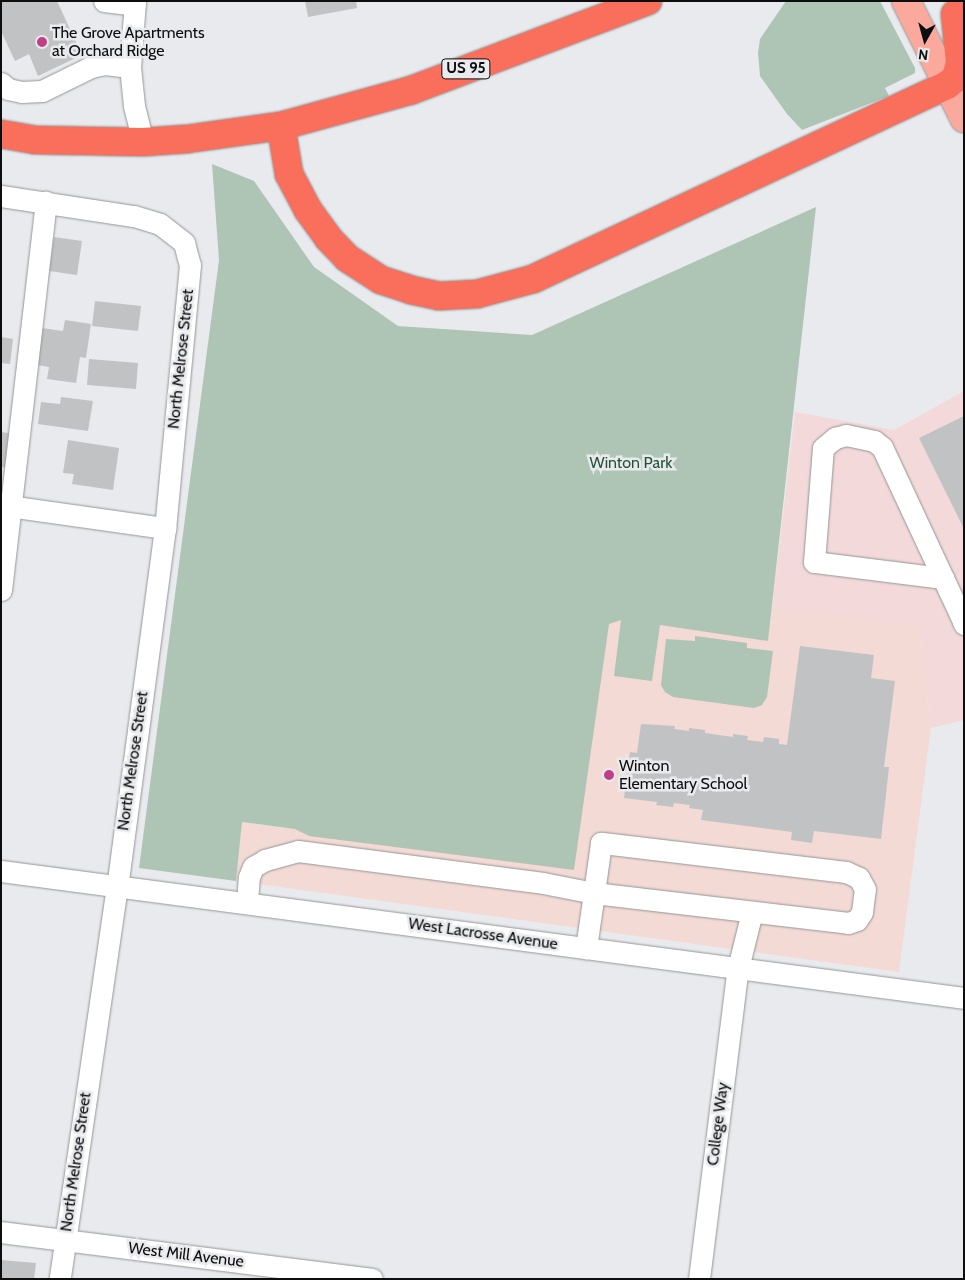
<!DOCTYPE html>
<html>
<head>
<meta charset="utf-8">
<style>
  body { margin:0 }
  #map { position:relative; width:965px; height:1280px; overflow:hidden; background:#e9eaed; font-family:Cabin,sans-serif }
  div>[style] { position:absolute }
  [style*='--x'] { left:calc(var(--x)*1px); top:calc(var(--y)*1px); width:calc(var(--w)*1px); rotate:calc(var(--a)*1deg) }
  .commercial>* { inset:0; background:#f4d9da }
  .education>* { inset:0; background:#f4dad4 }
  .green>* { inset:0; background:#aec4b5 }
  .building>* { inset:0; background:#c1c2c4 }
  .roads { filter:drop-shadow(0 0 1px #949597) drop-shadow(0 0 1px #949597) }
  .minor>* { height:21px; margin:-10.5px; padding:0 10.5px; transform-origin:10.5px; border-radius:10.5px; background:#fff }
  .major>* { height:28px; margin:-14px; padding:0 14px; transform-origin:14px; border-radius:14px; background:#fba99d }
  .highway>* { height:28px; margin:-14px; padding:0 14px; transform-origin:14px; border-radius:14px; background:#f96f5c }
  .dots>* { width:14px; height:14px; translate:-50% -50%; box-sizing:border-box; border:2px solid #e9eaed; border-radius:50% }
  span { translate:-50% -50%; white-space:nowrap; text-align:center; line-height:1.15; -webkit-text-stroke:5px #e9eaed; paint-order:stroke }
  .shield-label span { padding:1px 4px; background:#e9eaed; border:1px solid; border-radius:4px; -webkit-text-stroke-width:0 }
  .shield-label { font-size:15px; color:#0d0d0e; font-weight:700 }
  .poi-label { font-size:16px; color:#0d0d0e }
  .left { translate:0 -50%; text-align:left }
  .street-label { font-size:16px; color:#0d0d0e }
  .park-label { font-size:16px; color:#235437 }
  .frame { position:absolute; inset:0; border:2px solid #0d0d0e; pointer-events:none }
  .north { position:absolute; left:900px; top:15px; width:50px; height:50px; -webkit-text-stroke:4px #e9eaed; paint-order:stroke; rotate:187deg; font-size:14px; font-weight:700; line-height:20px; text-align:center; color:#0d0d0e }
  .north::after { content:''; display:block; margin:auto; width:18px; height:22px; background:#0d0d0e; clip-path:polygon(50% 0,100% 100%,50% 72%,0 100%) }
</style>
</head>
<body>
<div id="map">
  <div class="commercial">
    <div style="clip-path:polygon(964px 391px,964px 720px,931px 728px,919px 626px,772px 607px,795px 412px,894px 430px)"></div>
  </div>
  <div class="education">
    <div style="clip-path:polygon(772px 607px,919px 626px,931px 728px,899px 972px,236px 881px,242px 822px,285px 828px,609px 624px,621px 619px,768px 640px)"></div>
  </div>
  <div class="green">
    <div style="clip-path:polygon(786px 1px,880px 1px,915px 68px,915px 73px,885px 88px,889px 96px,802px 130px,787px 114px,760px 76px,758px 53px,760px 39px)"></div>
    <div style="clip-path:polygon(212px 164px,254px 181px,314px 267px,398px 326px,532px 335px,816px 207px,768px 641px,660px 625px,652px 681px,614px 676px,621px 620px,609px 624px,574px 870px,309px 836px,295px 829px,242px 822px,236px 881px,139px 868px,219px 260px)"></div>
    <div style="clip-path:polygon(695px 636px,747px 643px,747px 648px,773px 651px,767px 697px,762px 705px,754px 708px,673px 697px,665px 692px,661px 685px,666px 639px,695px 641px)"></div>
  </div>
  <div class="building">
    <div style="clip-path:polygon(1px 1px,57px 1px,82px 55px,38px 76px,29px 54px,15px 61px,1px 31px)"></div>
    <div style="clip-path:polygon(305px 1px,356px 1px,357px 8px,308px 17px)"></div>
    <div style="clip-path:polygon(54px 237px,82px 241px,77px 275px,49px 271px)"></div>
    <div style="clip-path:polygon(95px 301px,141px 306px,138px 331px,92px 326px)"></div>
    <div style="clip-path:polygon(65px 320px,91px 324px,86px 358px,80px 357px,76px 383px,47px 379px,49px 367px,37px 365px,42px 328px,63px 331px)"></div>
    <div style="clip-path:polygon(1px 337px,13px 339px,10px 364px,1px 363px)"></div>
    <div style="clip-path:polygon(89px 359px,138px 363px,136px 389px,87px 385px)"></div>
    <div style="clip-path:polygon(61px 397px,93px 401px,88px 431px,38px 424px,41px 402px,60px 404px)"></div>
    <div style="clip-path:polygon(964px 416px,964px 529px,919px 438px)"></div>
    <div style="clip-path:polygon(1px 432px,15px 434px,11px 468px,1px 467px)"></div>
    <div style="clip-path:polygon(68px 440px,119px 448px,113px 490px,72px 484px,74px 474px,63px 473px)"></div>
    <div style="clip-path:polygon(800px 646px,874px 655px,871px 678px,895px 681px,884px 767px,889px 767px,881px 839px,814px 831px,812px 843px,791px 840px,792px 832px,701px 820px,703px 810px,689px 808px,690px 805px,674px 803px,673px 807px,656px 805px,657px 802px,624px 798px,630px 752px,637px 753px,641px 724px,675px 726px,674px 729px,689px 731px,689px 728px,705px 730px,705px 733px,733px 737px,733px 734px,748px 736px,747px 740px,763px 742px,764px 737px,779px 739px,779px 744px,787px 745px)"></div>
    <div style="clip-path:polygon(1px 1260px,36px 1263px,34px 1279px,1px 1279px)"></div>
  </div>
  <div class="roads">
    <div class="minor">
      <div style="--x:104;--y:1;--w:31;--a:7"></div>
      <div style="--x:135;--y:1;--w:66;--a:94.3"></div>
      <div style="--x:130;--y:67;--w:39;--a:84"></div>
      <div style="--x:134;--y:106;--w:37;--a:76"></div>
      <div style="--x:1;--y:83;--w:9;--a:41"></div>
      <div style="--x:8;--y:89;--w:14;--a:12"></div>
      <div style="--x:22;--y:92;--w:20;--a:-3"></div>
      <div style="--x:42;--y:91;--w:55;--a:-26.1"></div>
      <div style="--x:91;--y:67;--w:14;--a:-12"></div>
      <div style="--x:105;--y:64;--w:25;--a:7"></div>
      <div style="--x:1;--y:196;--w:134;--a:8.6"></div>
      <div style="--x:134;--y:216;--w:27;--a:17"></div>
      <div style="--x:160;--y:224;--w:31;--a:38"></div>
      <div style="--x:184;--y:243;--w:23;--a:75"></div>
      <div style="--x:190;--y:265;--w:264;--a:95.4"></div>
      <div style="--x:165;--y:528;--w:361;--a:97.6"></div>
      <div style="--x:117;--y:886;--w:397;--a:98.3"></div>
      <div style="--x:1;--y:505;--w:166;--a:8"></div>
      <div style="--x:943;--y:578;--w:130;--a:-172.9"></div>
      <div style="--x:814;--y:562;--w:114;--a:-85.5"></div>
      <div style="--x:823;--y:448;--w:16;--a:-40"></div>
      <div style="--x:835;--y:438;--w:11;--a:-15"></div>
      <div style="--x:846;--y:435;--w:29;--a:12"></div>
      <div style="--x:874;--y:441;--w:10;--a:37"></div>
      <div style="--x:882;--y:447;--w:145;--a:65"></div>
      <div style="--x:943;--y:578;--w:40;--a:65"></div>
      <div style="--x:960;--y:614;--w:11;--a:68"></div>
      <div style="--x:1;--y:590;--w:391;--a:-83.4"></div>
      <div style="--x:1;--y:871;--w:971;--a:7.51"></div>
      <div style="--x:247;--y:903;--w:26;--a:-86"></div>
      <div style="--x:249;--y:877;--w:11;--a:-68"></div>
      <div style="--x:253;--y:867;--w:14;--a:-30"></div>
      <div style="--x:265;--y:860;--w:34;--a:-15"></div>
      <div style="--x:298;--y:851;--w:247;--a:7.4"></div>
      <div style="--x:543;--y:883;--w:52;--a:11.1"></div>
      <div style="--x:594;--y:893;--w:256;--a:6.7"></div>
      <div style="--x:848;--y:923;--w:9;--a:-18"></div>
      <div style="--x:857;--y:920;--w:9;--a:-58"></div>
      <div style="--x:862;--y:912;--w:23;--a:-83"></div>
      <div style="--x:865;--y:889;--w:13;--a:-119"></div>
      <div style="--x:859;--y:878;--w:14;--a:-155"></div>
      <div style="--x:846;--y:872;--w:247;--a:-173.2"></div>
      <div style="--x:601;--y:843;--w:50;--a:98"></div>
      <div style="--x:594;--y:893;--w:56;--a:98.3"></div>
      <div style="--x:1;--y:1232;--w:374;--a:7.2"></div>
      <div style="--x:699;--y:1279;--w:313;--a:-82.9"></div>
      <div style="--x:738;--y:968;--w:58;--a:-76"></div>
    </div>
    <div class="major">
      <div style="--x:906;--y:1;--w:131;--a:63.6"></div>
    </div>
    <div class="highway">
      <div style="--x:281;--y:126;--w:49;--a:80.5"></div>
      <div style="--x:289;--y:174;--w:41;--a:62.2"></div>
      <div style="--x:308;--y:210;--w:34;--a:54"></div>
      <div style="--x:328;--y:238;--w:28;--a:46"></div>
      <div style="--x:347;--y:258;--w:40;--a:32.9"></div>
      <div style="--x:381;--y:280;--w:32;--a:18"></div>
      <div style="--x:411;--y:290;--w:29;--a:12"></div>
      <div style="--x:439;--y:296;--w:38;--a:-3"></div>
      <div style="--x:477;--y:294;--w:58;--a:-15"></div>
      <div style="--x:533;--y:279;--w:457;--a:-25.1"></div>
      <div style="--x:947;--y:85;--w:11;--a:-38"></div>
      <div style="--x:956;--y:78;--w:16;--a:-76"></div>
      <div style="--x:960;--y:62;--w:48;--a:-95.9"></div>
      <div style="--x:1;--y:134;--w:35;--a:10"></div>
      <div style="--x:35;--y:140;--w:108;--a:1.1"></div>
      <div style="--x:143;--y:142;--w:44;--a:-3.9"></div>
      <div style="--x:187;--y:139;--w:95;--a:-7.9"></div>
      <div style="--x:281;--y:126;--w:136;--a:-15.4"></div>
      <div style="--x:412;--y:90;--w:252;--a:-20.7"></div>
    </div>
  </div>
  <div class="dots">
    <div style="left:42px;top:42px;background:#c03f88"></div>
    <div style="left:609px;top:775px;background:#c03f88"></div>
  </div>
  <div class="shield-label">
    <span style="left:466px;top:69px">US 95</span>
  </div>
  <div class="poi-label">
    <span class="left" style="left:52px;top:42px">The Grove Apartments<br>at Orchard Ridge</span>
    <span class="left" style="left:619px;top:775px">Winton<br>Elementary School</span>
  </div>
  <div class="street-label">
    <span style="left:181px;top:359px;rotate:-84deg">North Melrose Street</span>
    <span style="left:133px;top:761px;rotate:-82deg">North Melrose Street</span>
    <span style="left:483px;top:934px;rotate:8deg">West Lacrosse Avenue</span>
    <span style="left:718px;top:1124px;rotate:-83deg">College Way</span>
    <span style="left:76px;top:1162px;rotate:-82deg">North Melrose Street</span>
    <span style="left:186px;top:1255px;rotate:7deg">West Mill Avenue</span>
  </div>
  <div class="park-label">
    <span style="left:631px;top:463px">Winton Park</span>
  </div>
  <div class="frame"></div>
  <div class="north">N</div>
</div>
</body>
</html>
